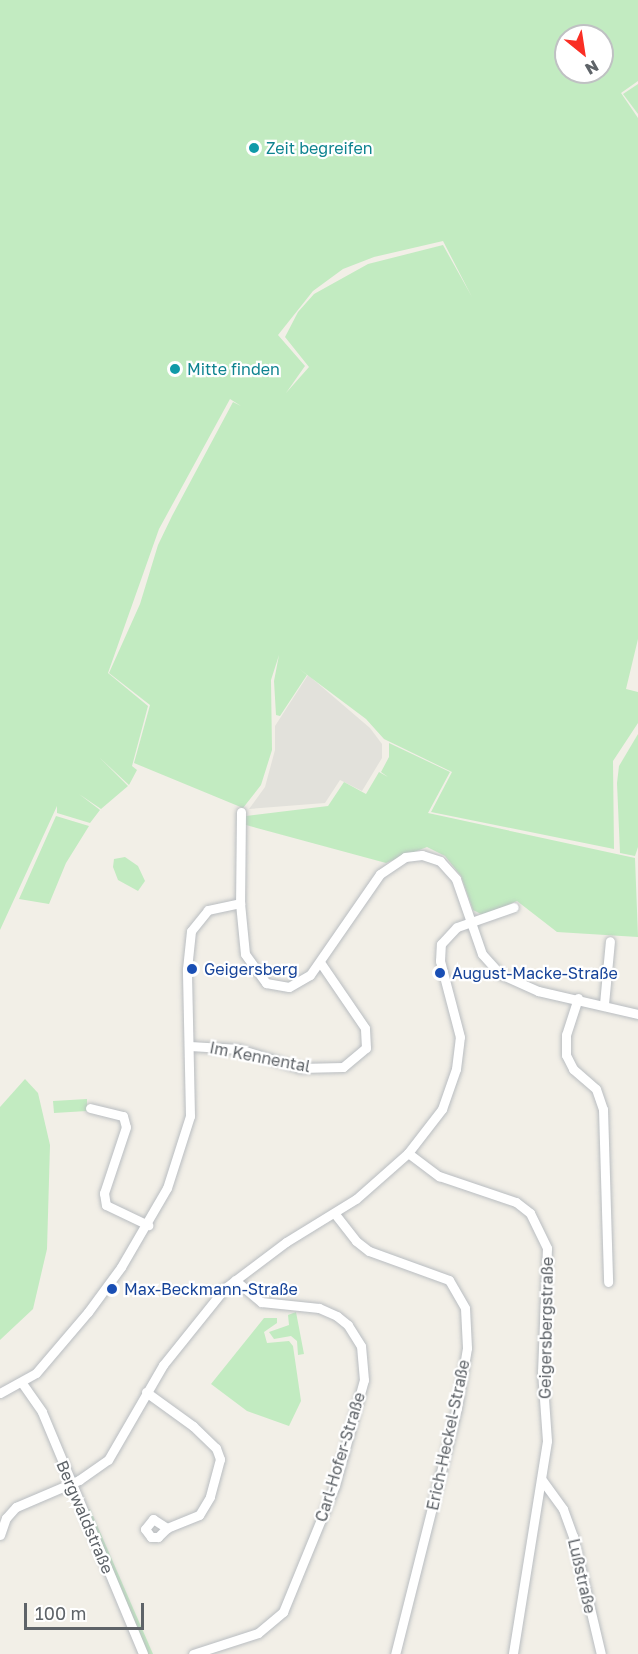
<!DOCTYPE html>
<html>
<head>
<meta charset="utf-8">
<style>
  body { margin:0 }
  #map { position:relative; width:638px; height:1654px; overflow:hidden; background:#f2efe7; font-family:"Golos Text",sans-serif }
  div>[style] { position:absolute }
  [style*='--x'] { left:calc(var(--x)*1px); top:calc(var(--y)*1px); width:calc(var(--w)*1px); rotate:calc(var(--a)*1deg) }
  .industrial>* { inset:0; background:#e2e1db }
  .green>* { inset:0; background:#c2ebc1 }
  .roads { filter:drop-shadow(0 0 2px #b9bdc1) drop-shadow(0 0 2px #b9bdc1) }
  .minor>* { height:9px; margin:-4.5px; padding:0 4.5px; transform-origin:4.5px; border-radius:4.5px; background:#fff }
  .dots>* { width:16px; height:16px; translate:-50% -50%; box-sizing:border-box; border:3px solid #fff; border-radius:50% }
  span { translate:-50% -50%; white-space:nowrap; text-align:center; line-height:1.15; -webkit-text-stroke:4.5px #fff; paint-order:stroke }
  .culture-label { font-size:16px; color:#0d838f }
  .left { translate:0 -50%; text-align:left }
  .transit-label { font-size:16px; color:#164399 }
  .street-label { font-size:16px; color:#5e6368 }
  .north { position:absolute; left:554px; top:24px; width:60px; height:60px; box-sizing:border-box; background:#fff; border:2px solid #bfc1c3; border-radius:50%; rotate:150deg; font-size:16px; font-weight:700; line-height:24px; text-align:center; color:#5e6368 }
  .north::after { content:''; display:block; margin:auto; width:21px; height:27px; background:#fa2e24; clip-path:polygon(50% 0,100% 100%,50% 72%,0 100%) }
  .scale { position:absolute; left:24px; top:1603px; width:120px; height:27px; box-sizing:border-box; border:3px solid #5e6368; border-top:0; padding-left:8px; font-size:18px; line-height:21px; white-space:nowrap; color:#5e6368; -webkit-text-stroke:4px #fff; paint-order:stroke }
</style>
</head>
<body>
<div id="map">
  <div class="industrial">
    <div style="clip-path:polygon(308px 675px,370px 728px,382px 744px,382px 758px,362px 791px,340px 780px,325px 803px,249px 809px,265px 787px,275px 750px,275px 726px)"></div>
  </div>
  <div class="green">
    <div style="clip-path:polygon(evenodd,0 0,638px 0,638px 81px,621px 93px,638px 118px,638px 639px,626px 689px,638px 692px,638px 723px,613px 761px,614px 849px,431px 812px,452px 772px,384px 739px,366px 719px,298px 668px,307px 675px,280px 716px,276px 715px,274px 681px,279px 655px,271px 680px,272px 750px,261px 785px,243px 808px,134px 763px,150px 705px,109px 673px,140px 604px,158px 545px,172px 516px,233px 402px,241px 406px,230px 399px,159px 529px,108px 673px,148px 706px,132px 766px,137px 770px,129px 785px,100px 758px,128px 786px,101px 809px,79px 794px,100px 810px,90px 823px,57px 813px,57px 806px,0 930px,0 0,566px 36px,602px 36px,602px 72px,566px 72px,566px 36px,0 0,443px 241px,472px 297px,443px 245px,368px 264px,314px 294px,298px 312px,285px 337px,309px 367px,286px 393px,305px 366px,278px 335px,313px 291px,343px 269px,374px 257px,443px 241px)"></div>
    <div style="clip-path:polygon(638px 84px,638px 114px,623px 94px)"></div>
    <div style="clip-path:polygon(638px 734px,638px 847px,635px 856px,620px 853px,617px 783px,619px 766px)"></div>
    <div style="clip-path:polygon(389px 743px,450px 772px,428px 813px,635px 858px,638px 937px,557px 932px,517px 901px,483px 915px,473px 910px,461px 876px,445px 856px,427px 847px,386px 863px,246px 825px,246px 816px,328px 806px,344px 782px,366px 794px,379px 772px,388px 777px,381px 772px,389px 757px)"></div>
    <div style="clip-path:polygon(56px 816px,89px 826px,66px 863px,49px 904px,19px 899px)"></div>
    <div style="clip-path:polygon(125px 857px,138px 866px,145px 881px,138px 891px,118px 880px,113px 867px,114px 859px)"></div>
    <div style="clip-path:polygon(25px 1079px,38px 1093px,50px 1145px,47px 1249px,33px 1309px,0 1340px,0 1107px)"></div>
    <div style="clip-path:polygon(87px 1099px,87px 1111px,54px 1113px,53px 1101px)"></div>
    <div style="clip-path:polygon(296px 1312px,304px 1354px,298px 1355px,297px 1341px,291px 1336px,274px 1339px,269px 1332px,289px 1325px,288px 1315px)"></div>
    <div style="clip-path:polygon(264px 1318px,277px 1318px,277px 1323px,264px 1332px,267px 1343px,289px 1341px,293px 1346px,301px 1401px,289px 1426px,247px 1411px,211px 1384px)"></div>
    <div style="clip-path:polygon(90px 1509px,153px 1654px,147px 1654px,86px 1511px)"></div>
  </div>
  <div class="roads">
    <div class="minor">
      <div style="--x:241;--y:812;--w:91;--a:90.6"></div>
      <div style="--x:240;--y:903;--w:51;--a:84.4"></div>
      <div style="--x:245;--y:954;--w:36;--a:54"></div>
      <div style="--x:266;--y:983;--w:23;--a:10"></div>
      <div style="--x:289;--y:987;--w:24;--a:-30"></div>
      <div style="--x:310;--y:975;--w:123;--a:-55.3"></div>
      <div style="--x:380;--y:874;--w:30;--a:-34"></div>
      <div style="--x:405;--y:857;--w:17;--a:-7"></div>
      <div style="--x:422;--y:855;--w:19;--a:18"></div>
      <div style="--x:440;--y:861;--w:24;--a:48"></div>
      <div style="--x:456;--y:879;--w:79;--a:70.9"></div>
      <div style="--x:482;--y:954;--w:27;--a:48"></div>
      <div style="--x:500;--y:974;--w:42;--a:24.1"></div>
      <div style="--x:538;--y:991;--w:103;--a:13"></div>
      <div style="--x:578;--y:998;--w:39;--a:108"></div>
      <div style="--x:566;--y:1035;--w:20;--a:90"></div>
      <div style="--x:566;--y:1055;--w:16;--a:63"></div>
      <div style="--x:573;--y:1069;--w:30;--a:41"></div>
      <div style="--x:596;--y:1089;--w:21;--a:71"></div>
      <div style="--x:603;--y:1109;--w:173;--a:88.3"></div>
      <div style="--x:604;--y:1004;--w:63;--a:-84.6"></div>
      <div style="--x:190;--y:1046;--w:49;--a:3.5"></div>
      <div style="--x:239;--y:1049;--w:64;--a:17.3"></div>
      <div style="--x:300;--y:1068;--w:43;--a:-1.3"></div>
      <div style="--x:343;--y:1067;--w:30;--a:-40"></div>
      <div style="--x:366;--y:1048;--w:20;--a:-93"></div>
      <div style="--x:365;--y:1028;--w:80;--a:-124.3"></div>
      <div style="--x:90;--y:1108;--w:34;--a:14"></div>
      <div style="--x:123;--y:1116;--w:11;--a:75"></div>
      <div style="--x:126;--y:1127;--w:70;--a:108.4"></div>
      <div style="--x:104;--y:1193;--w:12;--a:81"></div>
      <div style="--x:106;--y:1205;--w:47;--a:25.5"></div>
      <div style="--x:408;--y:1153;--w:39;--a:37"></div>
      <div style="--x:439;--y:1176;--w:81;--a:18.7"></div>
      <div style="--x:516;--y:1202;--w:18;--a:38"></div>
      <div style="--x:530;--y:1213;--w:39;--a:64"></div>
      <div style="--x:547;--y:1248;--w:123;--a:92.3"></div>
      <div style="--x:542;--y:1371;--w:70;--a:85.9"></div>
      <div style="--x:547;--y:1441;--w:216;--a:99.1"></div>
      <div style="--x:335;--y:1214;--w:34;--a:52"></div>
      <div style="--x:356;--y:1241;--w:16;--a:38"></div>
      <div style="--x:369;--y:1251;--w:85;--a:19.9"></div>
      <div style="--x:449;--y:1280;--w:32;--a:60"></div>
      <div style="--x:465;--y:1308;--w:40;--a:87.1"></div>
      <div style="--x:467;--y:1348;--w:61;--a:99.5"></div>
      <div style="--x:457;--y:1408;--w:254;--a:104.1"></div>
      <div style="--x:22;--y:1383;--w:35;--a:55"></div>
      <div style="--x:42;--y:1412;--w:262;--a:67.3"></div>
      <div style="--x:146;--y:1392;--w:58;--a:35.9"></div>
      <div style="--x:193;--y:1426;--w:32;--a:44"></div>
      <div style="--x:216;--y:1448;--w:12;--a:70"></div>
      <div style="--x:220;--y:1459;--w:39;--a:105"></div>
      <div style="--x:210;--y:1497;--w:21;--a:121"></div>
      <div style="--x:199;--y:1515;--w:35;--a:158"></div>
      <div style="--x:167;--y:1528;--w:13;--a:135"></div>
      <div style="--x:158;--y:1537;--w:7;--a:180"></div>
      <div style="--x:151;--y:1537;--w:10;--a:-127"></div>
      <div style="--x:145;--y:1529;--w:13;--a:-51"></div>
      <div style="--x:153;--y:1519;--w:17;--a:33"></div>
      <div style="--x:0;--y:1393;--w:41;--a:-29.1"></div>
      <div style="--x:36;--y:1373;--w:80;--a:-49.6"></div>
      <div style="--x:88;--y:1312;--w:56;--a:-53.7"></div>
      <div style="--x:121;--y:1267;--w:91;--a:-59.8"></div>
      <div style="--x:167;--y:1188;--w:76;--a:-72.3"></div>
      <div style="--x:190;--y:1116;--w:147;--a:-91.2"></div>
      <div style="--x:187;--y:969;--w:38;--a:-84"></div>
      <div style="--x:191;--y:931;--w:27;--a:-51"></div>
      <div style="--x:208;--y:910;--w:33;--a:-12"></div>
      <div style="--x:542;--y:1480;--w:36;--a:54"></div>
      <div style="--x:563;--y:1509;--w:29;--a:70"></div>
      <div style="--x:573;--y:1536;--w:121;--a:76.7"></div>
      <div style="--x:0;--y:1535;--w:18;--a:-71"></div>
      <div style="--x:6;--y:1518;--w:15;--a:-48"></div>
      <div style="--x:16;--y:1507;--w:69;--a:-23.2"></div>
      <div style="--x:79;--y:1480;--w:35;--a:-35"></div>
      <div style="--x:108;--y:1460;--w:110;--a:-59.9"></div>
      <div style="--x:163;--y:1365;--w:99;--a:-51.2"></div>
      <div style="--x:225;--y:1288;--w:76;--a:-37"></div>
      <div style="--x:286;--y:1242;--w:82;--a:-31.6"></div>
      <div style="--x:356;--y:1199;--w:69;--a:-41.5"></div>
      <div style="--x:408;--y:1153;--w:56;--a:-52.3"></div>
      <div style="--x:442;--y:1109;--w:42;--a:-70.7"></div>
      <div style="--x:456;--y:1069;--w:32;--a:-83"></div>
      <div style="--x:460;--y:1037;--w:79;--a:-104.7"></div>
      <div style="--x:440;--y:961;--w:17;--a:-87"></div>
      <div style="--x:441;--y:944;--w:23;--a:-47"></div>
      <div style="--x:457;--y:927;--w:60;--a:-19.3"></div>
      <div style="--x:193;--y:1654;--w:68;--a:-17.9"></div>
      <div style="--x:258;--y:1633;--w:33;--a:-40"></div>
      <div style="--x:283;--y:1612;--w:137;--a:-67.7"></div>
      <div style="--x:335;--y:1485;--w:109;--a:-74.6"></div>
      <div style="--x:364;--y:1380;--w:34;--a:-95"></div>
      <div style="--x:361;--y:1346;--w:25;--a:-122"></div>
      <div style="--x:348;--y:1325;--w:14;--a:-141"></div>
      <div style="--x:337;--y:1316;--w:20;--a:-156"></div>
      <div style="--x:319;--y:1308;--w:58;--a:-174.1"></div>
      <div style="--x:261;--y:1302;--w:34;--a:-140"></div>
    </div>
  </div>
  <div class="dots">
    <div style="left:254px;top:148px;background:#0f9aa8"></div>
    <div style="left:175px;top:369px;background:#0f9aa8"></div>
    <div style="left:192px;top:969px;background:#1a4fb4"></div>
    <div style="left:440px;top:973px;background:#1a4fb4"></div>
    <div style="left:112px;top:1289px;background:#1a4fb4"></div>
  </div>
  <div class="culture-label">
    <span class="left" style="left:266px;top:148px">Zeit begreifen</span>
    <span class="left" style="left:187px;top:369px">Mitte finden</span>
  </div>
  <div class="transit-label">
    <span class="left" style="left:204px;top:969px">Geigersberg</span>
    <span class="left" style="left:452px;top:973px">August-Macke-Straße</span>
    <span class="left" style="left:124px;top:1289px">Max-Beckmann-Straße</span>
  </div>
  <div class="street-label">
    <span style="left:260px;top:1057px;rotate:11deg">Im Kennental</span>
    <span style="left:546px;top:1328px;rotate:-89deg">Geigersbergstraße</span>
    <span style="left:448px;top:1435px;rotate:-78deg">Erich-Heckel-Straße</span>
    <span style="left:340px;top:1457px;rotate:-73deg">Carl-Hofer-Straße</span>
    <span style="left:85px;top:1517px;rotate:67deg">Bergwaldstraße</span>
    <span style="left:582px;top:1576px;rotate:77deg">Lußstraße</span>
  </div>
  <div class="north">N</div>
  <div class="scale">100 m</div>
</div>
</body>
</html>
